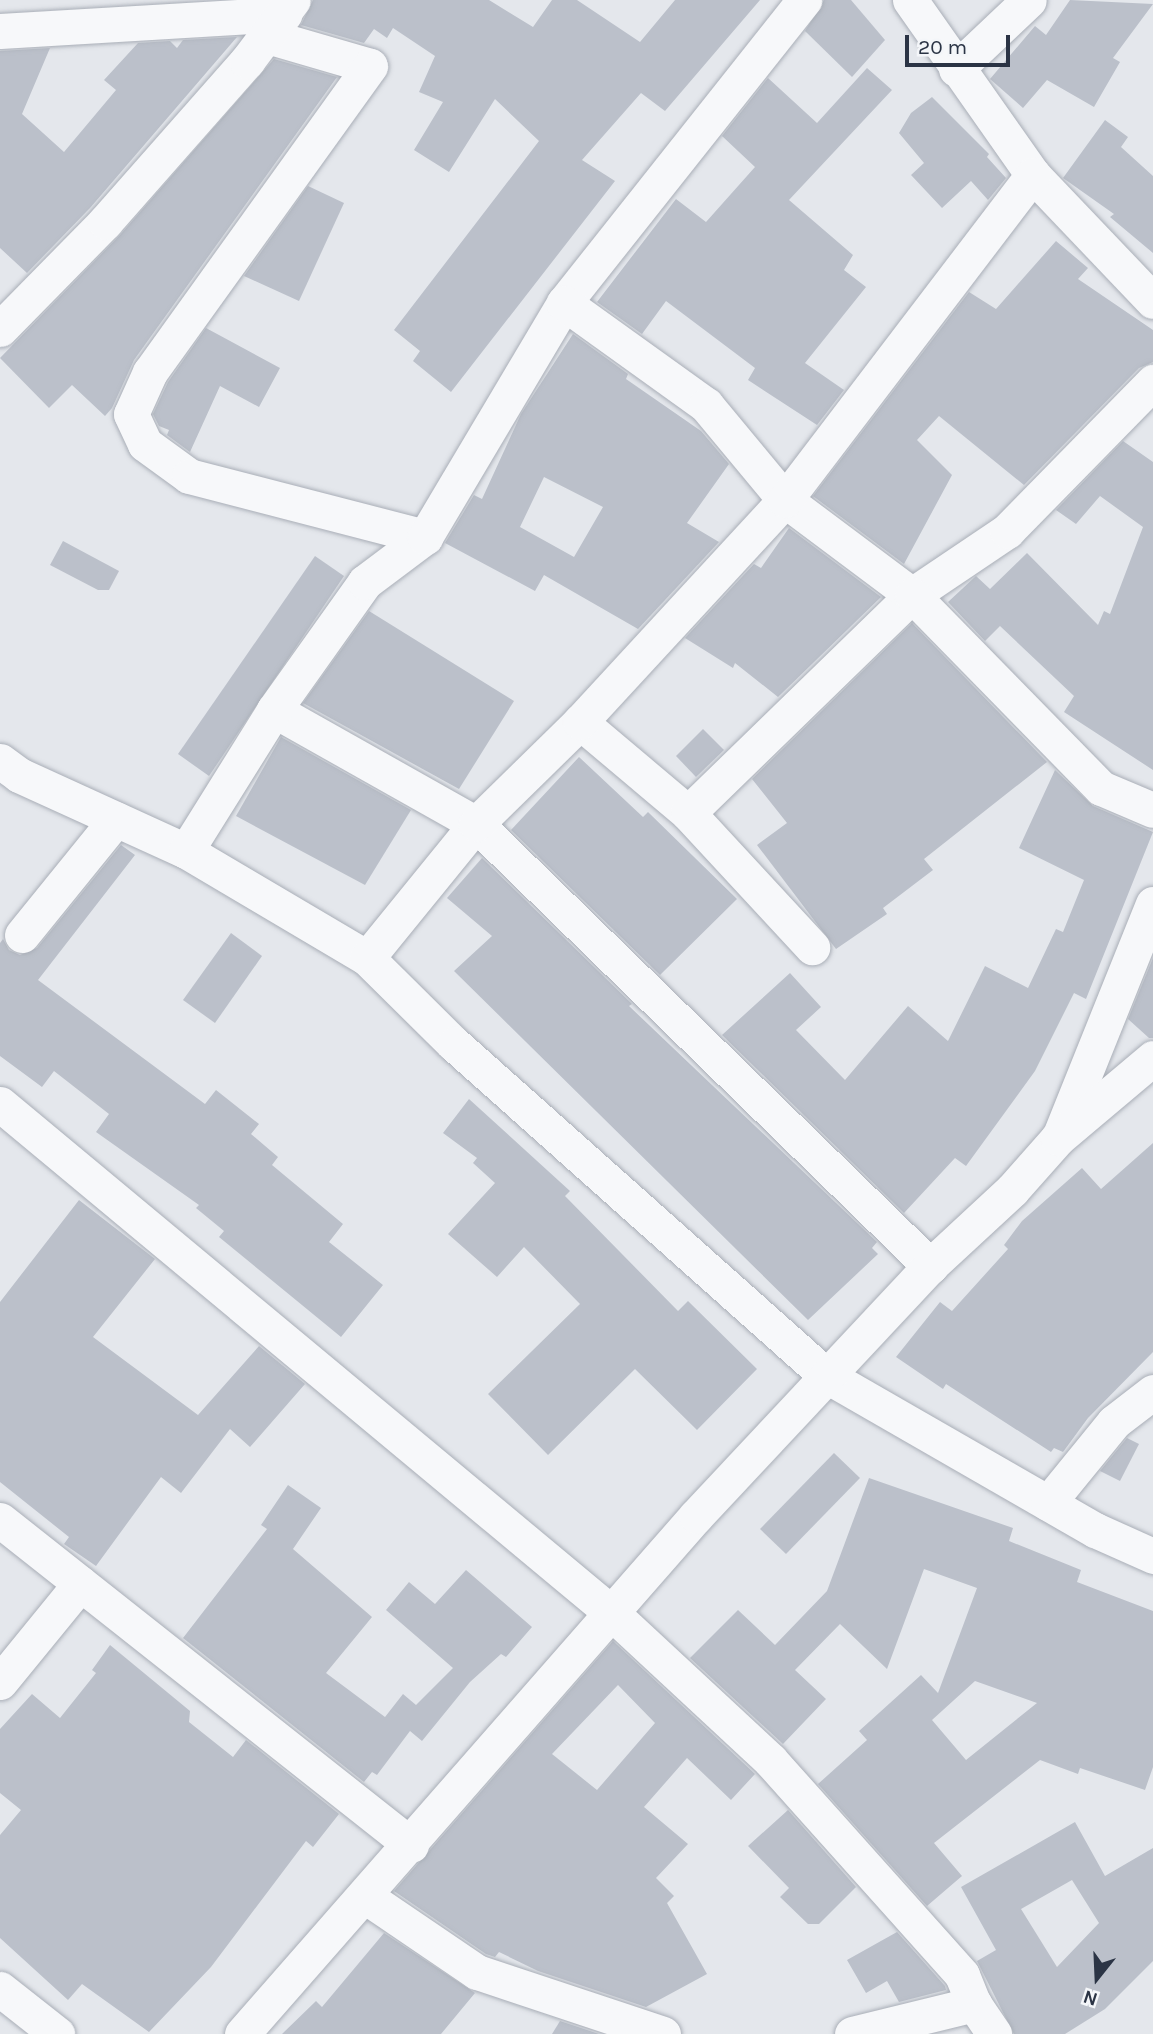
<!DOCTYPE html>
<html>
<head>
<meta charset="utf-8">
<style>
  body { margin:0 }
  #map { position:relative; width:1153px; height:2034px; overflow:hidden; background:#e4e7ec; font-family:Karla,sans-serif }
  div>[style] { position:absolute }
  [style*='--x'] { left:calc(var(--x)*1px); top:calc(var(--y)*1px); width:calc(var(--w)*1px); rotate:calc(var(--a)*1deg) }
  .building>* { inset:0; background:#bbc0ca }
  .roads { filter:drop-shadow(0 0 2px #a9aeb7) drop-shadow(0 0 2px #a9aeb7) }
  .minor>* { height:35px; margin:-17.5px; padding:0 17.5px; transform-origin:17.5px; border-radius:17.5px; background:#f7f8fa }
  span { translate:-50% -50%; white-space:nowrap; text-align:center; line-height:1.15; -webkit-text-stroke:6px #f4f6f9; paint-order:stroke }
  .north { position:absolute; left:1062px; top:1943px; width:70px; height:70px; -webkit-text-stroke:5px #f4f6f9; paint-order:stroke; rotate:198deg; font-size:19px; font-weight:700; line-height:28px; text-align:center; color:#2b3445 }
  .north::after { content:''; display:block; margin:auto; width:24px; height:32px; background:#2b3445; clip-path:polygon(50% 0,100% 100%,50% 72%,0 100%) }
  .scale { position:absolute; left:905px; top:35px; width:105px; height:32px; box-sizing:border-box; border:4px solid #2b3445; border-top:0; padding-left:9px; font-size:21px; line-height:24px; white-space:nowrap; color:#2b3445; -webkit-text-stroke:5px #f4f6f9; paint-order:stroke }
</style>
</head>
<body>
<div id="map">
  <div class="building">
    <div style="clip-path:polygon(313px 0,489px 0,533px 27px,552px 0,577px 0,640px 42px,675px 0,760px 0,665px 111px,641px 93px,582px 160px,615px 181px,451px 392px,413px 361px,420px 351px,394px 330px,539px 141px,495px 99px,449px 172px,414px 150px,443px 102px,419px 92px,435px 56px,393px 28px,387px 38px,374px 29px,364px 43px,301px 25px)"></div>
    <div style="clip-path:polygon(824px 0,851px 0,885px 40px,852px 77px,805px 31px)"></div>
    <div style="clip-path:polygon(1070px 0,1153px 4px,1113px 58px,1120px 62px,1094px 107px,1047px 80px,1023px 108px,990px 79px,1035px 26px,1046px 35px)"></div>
    <div style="clip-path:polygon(237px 37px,90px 208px,27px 273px,0 248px,0 51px,50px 48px,22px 114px,64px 152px,116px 90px,104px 80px,138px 43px,170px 41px,177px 48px,183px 40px)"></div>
    <div style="clip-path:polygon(274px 59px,337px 77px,134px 360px,112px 408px,105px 416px,72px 385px,49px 408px,0 358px,120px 235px)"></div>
    <div style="clip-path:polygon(867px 68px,892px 90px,789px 200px,853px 255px,844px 270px,866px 287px,805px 363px,844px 390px,817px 425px,748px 380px,755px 368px,666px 301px,642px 334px,597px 302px,676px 199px,706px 222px,755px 167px,722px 136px,768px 78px,817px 123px)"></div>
    <div style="clip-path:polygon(932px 97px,989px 154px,987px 157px,1006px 178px,988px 200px,971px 181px,942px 208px,911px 175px,924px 163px,899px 133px,911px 113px)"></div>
    <div style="clip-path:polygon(1105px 120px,1128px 137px,1121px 147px,1153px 176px,1153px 253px,1110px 217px,1114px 214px,1063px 178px)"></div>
    <div style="clip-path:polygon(308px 186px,344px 203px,299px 301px,244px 276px)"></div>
    <div style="clip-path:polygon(1056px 241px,1088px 268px,1078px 279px,1153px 330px,1153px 362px,1139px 368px,1024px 485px,939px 416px,917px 440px,952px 475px,904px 564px,813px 496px,969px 292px,996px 309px)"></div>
    <div style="clip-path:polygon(206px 328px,280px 368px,259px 407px,220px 386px,190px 452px,167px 435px,169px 430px,159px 426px,153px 414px,168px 382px)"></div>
    <div style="clip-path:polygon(evenodd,573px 334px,628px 374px,626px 379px,701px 431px,729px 464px,687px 523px,719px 542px,638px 629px,544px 575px,535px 591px,445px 543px,474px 495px,482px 499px,521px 414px,573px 334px,544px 477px,603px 507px,574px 557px,520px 527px,544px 477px)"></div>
    <div style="clip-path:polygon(1123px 441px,1153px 462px,1153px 770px,1064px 712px,1074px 696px,1000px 626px,985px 641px,948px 602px,976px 576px,990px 589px,1027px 553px,1098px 625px,1104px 611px,1110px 614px,1143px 527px,1100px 496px,1076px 524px,1056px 510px)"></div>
    <div style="clip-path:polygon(789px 528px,881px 597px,778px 697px,735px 663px,733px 668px,685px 638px,754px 564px,761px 568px)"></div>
    <div style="clip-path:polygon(63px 541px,119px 571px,109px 590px,98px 590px,50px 565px)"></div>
    <div style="clip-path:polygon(315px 556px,344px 576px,209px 776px,178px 754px)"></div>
    <div style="clip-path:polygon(369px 611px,514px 701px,459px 789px,303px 703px)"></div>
    <div style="clip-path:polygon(912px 623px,1047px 762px,924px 859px,933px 870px,883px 908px,887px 914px,836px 949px,757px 845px,787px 823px,752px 779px)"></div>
    <div style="clip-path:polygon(703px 729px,724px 750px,696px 777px,676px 756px)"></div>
    <div style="clip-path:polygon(281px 737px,411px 810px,365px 885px,236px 816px)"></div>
    <div style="clip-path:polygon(579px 757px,643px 817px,648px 812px,737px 899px,660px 975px,511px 830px)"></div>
    <div style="clip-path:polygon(1055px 770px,1093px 806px,1153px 832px,1086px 999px,1074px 993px,1035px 1071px,966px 1166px,955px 1158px,904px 1213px,722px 1035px,790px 973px,821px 1007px,796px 1030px,845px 1080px,908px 1006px,948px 1041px,985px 966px,1028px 988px,1056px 929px,1063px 932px,1084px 880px,1019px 848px)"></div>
    <div style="clip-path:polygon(121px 845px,135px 855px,38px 980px,205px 1104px,216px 1090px,259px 1124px,251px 1134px,278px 1157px,272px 1165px,343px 1224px,329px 1242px,383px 1285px,341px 1337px,219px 1237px,224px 1231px,196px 1208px,199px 1205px,96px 1132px,109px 1114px,54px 1071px,42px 1087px,0 1056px,0 943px,3px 939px,9px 950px,20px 955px,37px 948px)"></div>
    <div style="clip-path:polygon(482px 858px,632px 1004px,629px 1006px,877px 1242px,872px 1248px,878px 1254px,808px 1320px,454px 971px,492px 936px,447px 898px)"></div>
    <div style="clip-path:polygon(231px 933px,262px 956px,215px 1023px,183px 1000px)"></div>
    <div style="clip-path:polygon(1153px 958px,1153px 1038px,1149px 1038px,1128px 1019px)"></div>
    <div style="clip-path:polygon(469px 1099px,570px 1191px,565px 1196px,678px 1311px,688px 1301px,757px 1369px,697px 1430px,635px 1369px,548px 1455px,488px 1394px,580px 1304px,524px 1247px,497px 1277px,448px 1234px,495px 1183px,473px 1163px,477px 1158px,443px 1133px)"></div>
    <div style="clip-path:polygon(1153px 1143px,1153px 1352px,1088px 1418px,1063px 1452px,1054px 1448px,1051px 1452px,946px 1384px,943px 1389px,896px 1357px,940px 1302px,952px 1311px,1008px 1249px,1004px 1245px,1022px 1221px,1082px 1168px,1101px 1189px)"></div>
    <div style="clip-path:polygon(79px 1200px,155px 1259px,93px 1337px,198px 1415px,259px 1346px,305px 1384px,250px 1447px,230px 1429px,181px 1493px,161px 1477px,96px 1566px,64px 1544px,69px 1537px,0 1482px,0 1302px)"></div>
    <div style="clip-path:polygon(1127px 1438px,1139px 1444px,1120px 1481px,1100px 1471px)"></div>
    <div style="clip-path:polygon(834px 1453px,860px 1478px,786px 1554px,760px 1529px)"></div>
    <div style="clip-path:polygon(evenodd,869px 1478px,1013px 1528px,1009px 1541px,1081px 1570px,1077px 1582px,1153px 1611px,1153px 1767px,1145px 1790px,1080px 1768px,1078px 1774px,1040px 1760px,934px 1843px,962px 1876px,927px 1906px,818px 1784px,867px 1740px,859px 1731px,921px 1675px,938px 1693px,977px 1588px,924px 1569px,887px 1669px,840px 1624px,795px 1670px,826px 1699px,783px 1744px,690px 1658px,738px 1610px,775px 1645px,827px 1591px,869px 1478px,975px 1681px,1037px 1703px,966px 1760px,932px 1720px,975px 1681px)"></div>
    <div style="clip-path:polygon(288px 1485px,321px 1508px,293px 1549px,372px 1617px,326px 1673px,385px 1717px,403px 1694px,416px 1705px,453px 1668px,386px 1610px,409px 1582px,435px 1604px,466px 1570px,532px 1627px,506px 1657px,501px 1654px,470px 1682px,422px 1741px,410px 1731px,377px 1775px,372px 1772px,364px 1782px,183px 1638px,267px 1529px,261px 1525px)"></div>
    <div style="clip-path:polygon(evenodd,613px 1641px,755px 1774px,731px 1800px,687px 1758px,644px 1807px,688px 1844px,656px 1878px,674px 1896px,667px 1903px,707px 1974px,646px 2007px,538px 1971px,499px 1952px,495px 1957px,486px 1954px,394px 1891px,613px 1641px,618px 1685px,655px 1723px,597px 1790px,552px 1754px,618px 1685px)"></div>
    <div style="clip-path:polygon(110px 1645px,190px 1711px,189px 1722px,233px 1757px,246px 1740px,339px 1814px,313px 1847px,306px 1841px,211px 1967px,149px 2032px,82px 1984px,68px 2000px,0 1938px,0 1835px,21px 1810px,0 1793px,0 1729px,32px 1694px,60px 1718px,96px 1673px,92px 1670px)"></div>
    <div style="clip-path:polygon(788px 1810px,856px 1887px,819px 1924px,808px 1924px,780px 1897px,789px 1888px,748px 1846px)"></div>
    <div style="clip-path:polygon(evenodd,1075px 1822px,1105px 1876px,1153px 1848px,1153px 1961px,1105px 2009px,1065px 2034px,1014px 2034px,977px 1961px,996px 1950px,961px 1887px,1075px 1822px,1072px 1880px,1099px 1923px,1057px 1967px,1021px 1909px,1072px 1880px)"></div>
    <div style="clip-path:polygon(897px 1932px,945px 1986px,946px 1990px,899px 2002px,887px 1981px,866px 1993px,847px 1960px)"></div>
    <div style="clip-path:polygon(384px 1933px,475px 1993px,441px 2034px,282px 2034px,316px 2001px,322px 2007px)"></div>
    <div style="clip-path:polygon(560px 2021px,599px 2034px,552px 2034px)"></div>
  </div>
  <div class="roads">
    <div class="minor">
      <div style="--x:910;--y:0;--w:214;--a:54.9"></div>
      <div style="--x:1033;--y:175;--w:174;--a:46.4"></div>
      <div style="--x:0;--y:31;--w:285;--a:-3.4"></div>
      <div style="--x:267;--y:36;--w:107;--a:16.2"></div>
      <div style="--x:370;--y:66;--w:377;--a:125.7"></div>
      <div style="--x:150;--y:372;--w:46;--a:114.3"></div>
      <div style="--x:131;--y:414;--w:33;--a:65"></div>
      <div style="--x:145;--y:444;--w:54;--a:36"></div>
      <div style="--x:189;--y:476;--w:244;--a:14.5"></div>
      <div style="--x:956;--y:69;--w:100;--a:-43.4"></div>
      <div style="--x:564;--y:303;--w:387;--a:-51.6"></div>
      <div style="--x:0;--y:329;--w:150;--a:-45.5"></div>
      <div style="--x:105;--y:222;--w:215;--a:-48.6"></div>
      <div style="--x:247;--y:61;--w:76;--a:-53"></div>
      <div style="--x:274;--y:710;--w:232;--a:29.4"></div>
      <div style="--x:476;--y:824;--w:634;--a:44.23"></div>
      <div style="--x:580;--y:722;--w:141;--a:40.1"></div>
      <div style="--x:688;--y:813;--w:183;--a:47.2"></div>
      <div style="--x:0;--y:761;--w:24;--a:36"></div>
      <div style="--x:19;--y:775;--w:183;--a:24.5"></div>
      <div style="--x:186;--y:851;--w:210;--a:30.6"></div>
      <div style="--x:367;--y:958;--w:122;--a:44.7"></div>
      <div style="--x:454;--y:1044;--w:499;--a:41.7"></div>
      <div style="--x:827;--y:1376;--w:309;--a:29.9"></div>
      <div style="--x:1095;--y:1530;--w:64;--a:24.1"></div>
      <div style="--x:688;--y:813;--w:313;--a:-44.2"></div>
      <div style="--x:912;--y:595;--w:115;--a:-34"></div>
      <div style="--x:1007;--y:531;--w:209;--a:-45.6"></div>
      <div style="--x:186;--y:851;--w:166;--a:-58"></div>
      <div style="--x:274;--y:710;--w:157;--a:-54.6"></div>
      <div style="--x:365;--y:582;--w:75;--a:-36.9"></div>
      <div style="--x:425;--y:537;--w:272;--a:-59.3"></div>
      <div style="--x:564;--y:303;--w:175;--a:35.7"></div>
      <div style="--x:706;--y:405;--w:124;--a:50.3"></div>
      <div style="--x:785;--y:500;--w:159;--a:36.8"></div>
      <div style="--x:912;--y:595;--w:270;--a:45.6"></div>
      <div style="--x:1101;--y:788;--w:56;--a:22.9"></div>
      <div style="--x:22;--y:935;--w:149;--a:-51"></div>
      <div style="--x:367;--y:958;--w:173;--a:-50.9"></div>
      <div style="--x:476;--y:824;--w:146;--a:-44.4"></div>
      <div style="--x:580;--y:722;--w:302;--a:-47.3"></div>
      <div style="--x:785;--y:500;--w:409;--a:-52.7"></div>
      <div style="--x:0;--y:1104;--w:799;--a:39.77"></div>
      <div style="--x:614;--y:1615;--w:213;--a:42.9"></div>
      <div style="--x:770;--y:1760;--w:288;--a:48.2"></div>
      <div style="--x:962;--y:1975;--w:31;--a:68"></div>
      <div style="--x:974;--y:2004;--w:36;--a:56"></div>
      <div style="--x:1060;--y:1135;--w:249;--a:-68.1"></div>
      <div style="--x:1048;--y:1503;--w:104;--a:-50.8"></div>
      <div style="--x:1114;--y:1422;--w:49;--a:-37.6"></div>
      <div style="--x:0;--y:1520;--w:524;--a:38.34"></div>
      <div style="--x:0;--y:1682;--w:127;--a:-50.8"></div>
      <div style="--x:365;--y:1896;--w:135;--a:34.2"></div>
      <div style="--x:477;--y:1972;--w:196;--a:18.4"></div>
      <div style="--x:0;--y:1989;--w:73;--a:38.3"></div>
      <div style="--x:242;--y:2034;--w:689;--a:-48.77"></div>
      <div style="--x:696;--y:1516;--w:342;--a:-46.9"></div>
      <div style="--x:930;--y:1266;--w:112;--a:-42.8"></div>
      <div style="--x:1012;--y:1190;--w:69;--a:-48.5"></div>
      <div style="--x:1058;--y:1138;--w:124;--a:-40.1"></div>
      <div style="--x:852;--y:2034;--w:126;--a:-13.8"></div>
    </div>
  </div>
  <div class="north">N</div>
  <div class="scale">20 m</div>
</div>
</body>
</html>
